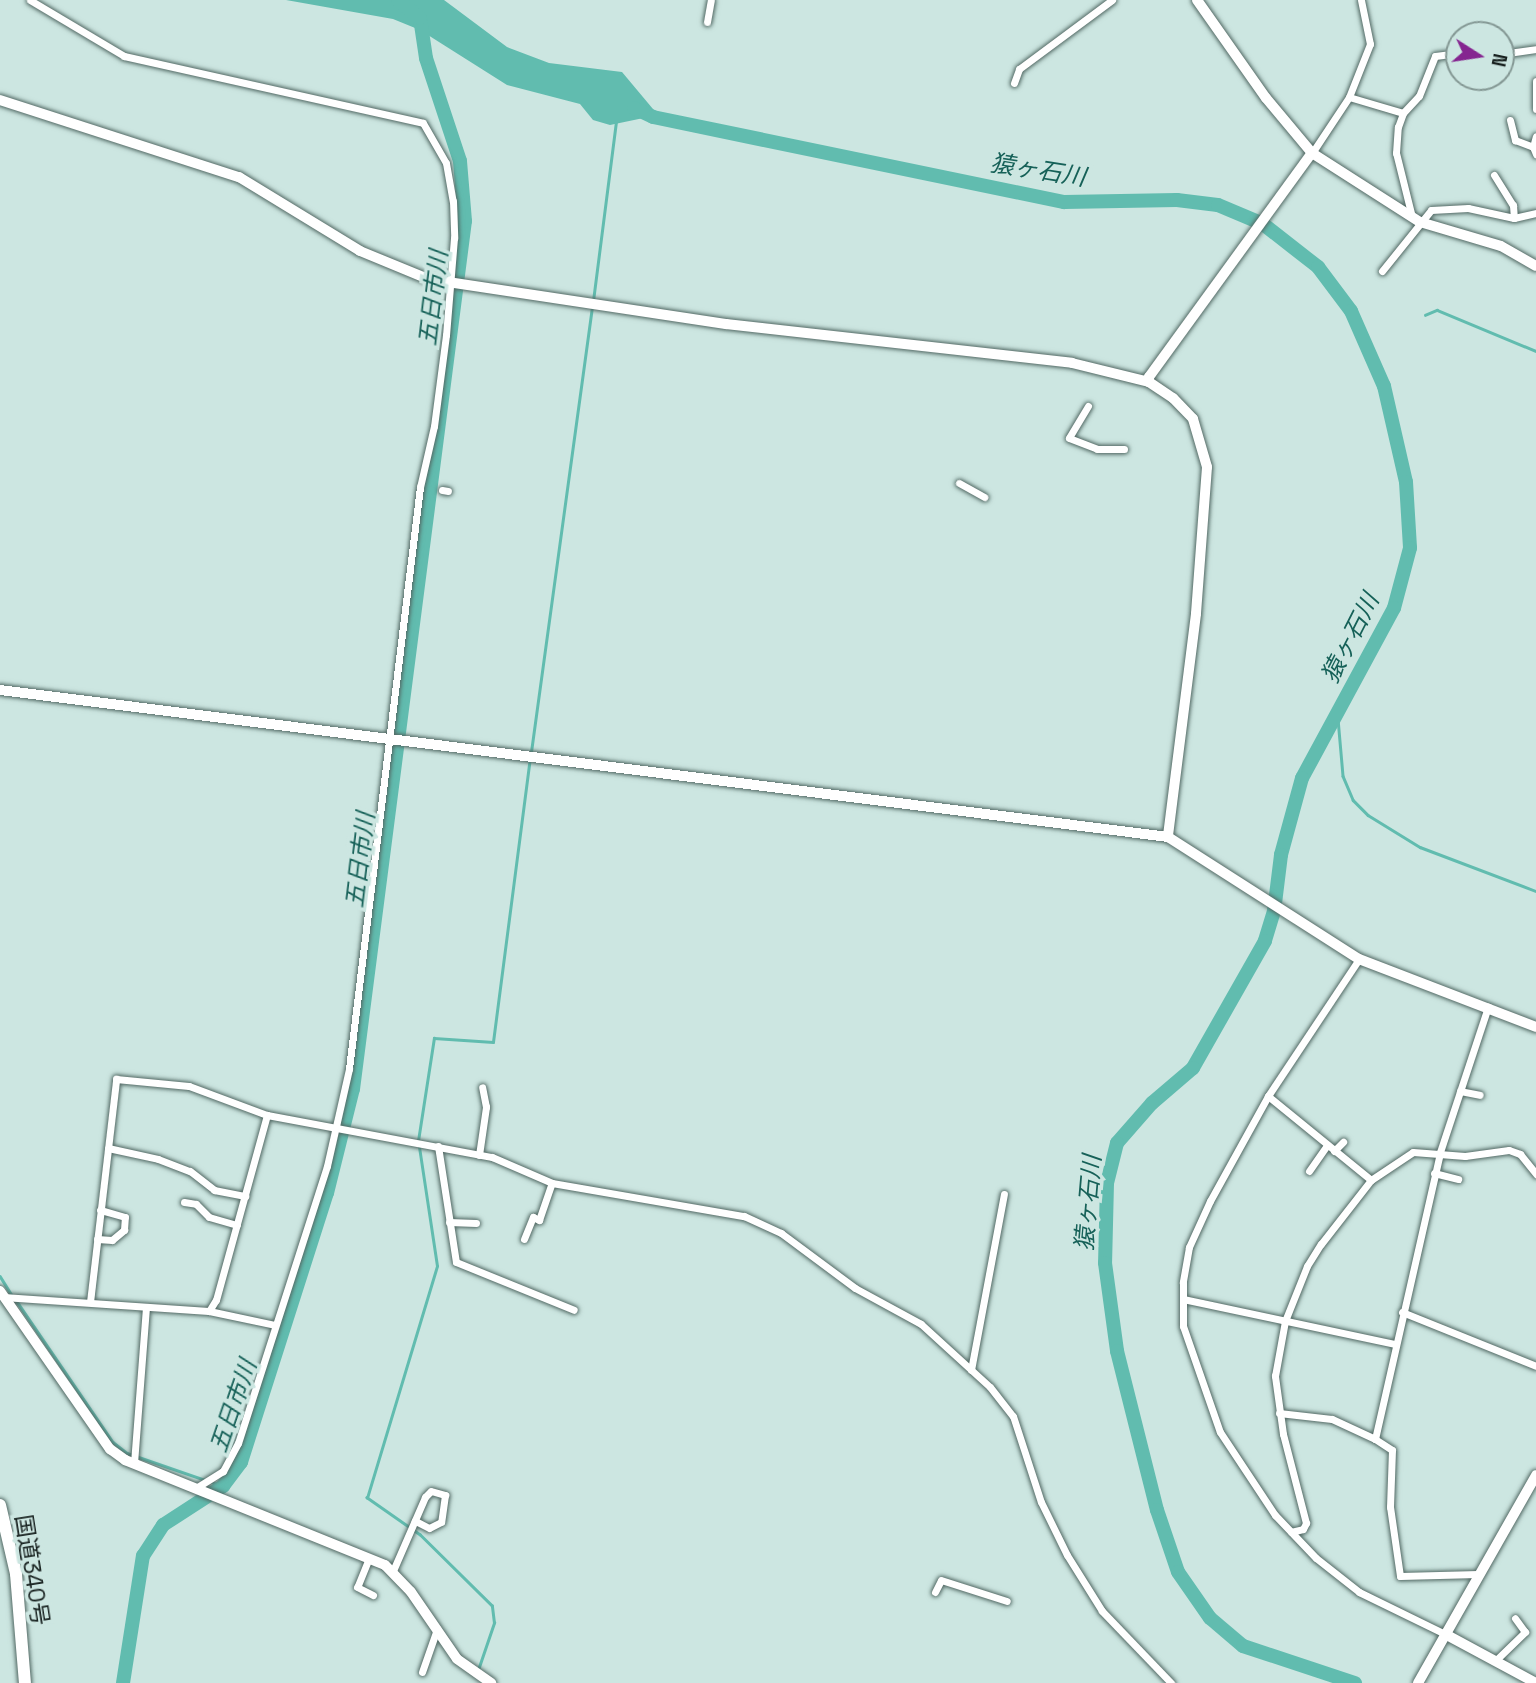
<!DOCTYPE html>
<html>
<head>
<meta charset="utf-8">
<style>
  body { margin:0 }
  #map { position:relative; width:1536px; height:1683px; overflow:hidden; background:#cce6e1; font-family:"Space Grotesk","Noto Sans JP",sans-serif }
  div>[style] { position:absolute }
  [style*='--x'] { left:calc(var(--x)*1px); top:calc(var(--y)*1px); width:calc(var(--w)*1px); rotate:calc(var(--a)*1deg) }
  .water>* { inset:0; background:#61bcaf }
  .stream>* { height:2.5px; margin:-1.25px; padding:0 1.25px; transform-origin:1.25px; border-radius:1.25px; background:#61bcaf }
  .river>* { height:14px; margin:-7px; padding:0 7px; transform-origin:7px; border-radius:7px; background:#61bcaf }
  .roads { filter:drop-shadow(0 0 2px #526964) drop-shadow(0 0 2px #526964) }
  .street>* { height:7px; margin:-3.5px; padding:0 3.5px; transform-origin:3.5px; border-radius:3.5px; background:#fff }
  .secondary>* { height:10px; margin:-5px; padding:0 5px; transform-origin:5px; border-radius:5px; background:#fff }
  .highway>* { height:12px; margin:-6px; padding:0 6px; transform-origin:6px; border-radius:6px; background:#fff }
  span { translate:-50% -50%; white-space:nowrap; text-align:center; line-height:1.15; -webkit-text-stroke:7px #cce6e1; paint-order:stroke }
  .street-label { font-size:23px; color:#182220 }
  .water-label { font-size:24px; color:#166158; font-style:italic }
  .north { position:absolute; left:1445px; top:21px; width:70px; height:70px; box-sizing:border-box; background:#cce6e1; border:2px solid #849894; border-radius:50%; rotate:102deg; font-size:19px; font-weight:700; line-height:28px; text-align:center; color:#182220 }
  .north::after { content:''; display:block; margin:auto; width:24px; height:32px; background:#852590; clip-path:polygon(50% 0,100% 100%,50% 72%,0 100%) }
</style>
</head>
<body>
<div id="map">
  <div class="water">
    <div style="clip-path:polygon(286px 0,444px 0,507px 47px,549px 63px,622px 72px,658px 115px,610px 125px,593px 120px,580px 104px,507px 85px,420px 30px,393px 19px)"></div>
  </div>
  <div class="stream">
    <div style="--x:593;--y:301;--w:181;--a:-82.7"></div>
    <div style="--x:1425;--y:315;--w:13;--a:-23"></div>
    <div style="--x:1437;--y:310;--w:107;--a:22.5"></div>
    <div style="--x:1337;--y:707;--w:69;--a:85"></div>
    <div style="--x:1343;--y:776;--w:26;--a:67"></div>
    <div style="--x:1353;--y:800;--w:21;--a:45"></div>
    <div style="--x:1368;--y:815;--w:61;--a:31.6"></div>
    <div style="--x:1420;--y:847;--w:124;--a:20.8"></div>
    <div style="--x:531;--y:752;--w:448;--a:-82.2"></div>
    <div style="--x:0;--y:1276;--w:22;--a:58"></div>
    <div style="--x:16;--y:1300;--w:172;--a:55.7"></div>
    <div style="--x:113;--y:1442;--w:18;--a:38"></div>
    <div style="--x:127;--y:1453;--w:102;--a:19"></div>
    <div style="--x:478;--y:1670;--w:50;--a:-71.2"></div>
    <div style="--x:494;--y:1623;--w:17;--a:-97"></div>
    <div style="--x:492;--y:1606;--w:101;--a:-135.4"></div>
    <div style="--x:420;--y:1535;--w:65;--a:-145.1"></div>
    <div style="--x:367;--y:1498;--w:242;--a:-73.2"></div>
    <div style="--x:437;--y:1266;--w:126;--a:-98.6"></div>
    <div style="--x:418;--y:1141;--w:104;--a:-81.2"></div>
    <div style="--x:434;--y:1038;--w:59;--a:3.9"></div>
    <div style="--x:493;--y:1042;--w:285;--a:-82.6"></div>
  </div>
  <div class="river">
    <div style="--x:634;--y:108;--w:21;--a:25"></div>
    <div style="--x:653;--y:117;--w:420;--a:11.7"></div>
    <div style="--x:1064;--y:202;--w:113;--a:-1"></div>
    <div style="--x:1177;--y:200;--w:41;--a:7"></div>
    <div style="--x:1218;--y:205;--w:49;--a:22.9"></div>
    <div style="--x:1263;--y:224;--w:70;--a:38"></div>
    <div style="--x:1318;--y:267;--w:55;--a:53.1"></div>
    <div style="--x:1351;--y:311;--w:82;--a:66.3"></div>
    <div style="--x:1384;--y:386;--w:98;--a:77.1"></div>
    <div style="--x:1406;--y:482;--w:66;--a:86.5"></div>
    <div style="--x:1410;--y:548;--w:62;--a:104.9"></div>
    <div style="--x:1394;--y:608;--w:193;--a:118.4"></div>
    <div style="--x:1302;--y:778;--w:80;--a:105.3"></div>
    <div style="--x:1281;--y:855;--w:56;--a:97.1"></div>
    <div style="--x:1274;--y:911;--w:31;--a:107"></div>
    <div style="--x:1265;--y:941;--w:146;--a:119.6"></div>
    <div style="--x:1193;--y:1068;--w:54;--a:139.5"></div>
    <div style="--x:1152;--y:1103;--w:53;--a:131.2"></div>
    <div style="--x:1117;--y:1143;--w:41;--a:104"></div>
    <div style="--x:1107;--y:1183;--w:80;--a:91.4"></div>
    <div style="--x:1105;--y:1263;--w:89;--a:82.2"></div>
    <div style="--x:1117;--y:1351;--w:164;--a:75.9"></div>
    <div style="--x:1157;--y:1510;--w:65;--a:71.3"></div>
    <div style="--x:1178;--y:1572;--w:56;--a:55.2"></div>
    <div style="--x:1210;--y:1618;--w:43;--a:40.3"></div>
    <div style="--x:1243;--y:1646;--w:118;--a:18.3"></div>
    <div style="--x:123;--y:1683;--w:129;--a:-81.1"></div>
    <div style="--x:143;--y:1556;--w:37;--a:-57"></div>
    <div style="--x:163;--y:1525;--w:72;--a:-33"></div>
    <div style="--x:223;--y:1486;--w:30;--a:-53"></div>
    <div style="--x:241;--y:1462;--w:282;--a:-72.3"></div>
    <div style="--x:327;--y:1193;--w:107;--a:-76"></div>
    <div style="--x:353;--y:1089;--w:875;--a:-82.65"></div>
    <div style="--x:465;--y:221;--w:60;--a:-94.8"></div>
    <div style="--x:460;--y:161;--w:108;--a:-108.3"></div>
    <div style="--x:426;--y:58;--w:40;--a:-98.5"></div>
    <div style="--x:420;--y:18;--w:28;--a:-141"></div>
  </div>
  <div class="roads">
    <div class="street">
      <div style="--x:30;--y:0;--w:109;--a:30.8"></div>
      <div style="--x:124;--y:56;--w:306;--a:12.6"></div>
      <div style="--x:423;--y:123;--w:46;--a:60.1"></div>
      <div style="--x:446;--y:163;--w:39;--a:80"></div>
      <div style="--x:453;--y:201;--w:37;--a:88"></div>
      <div style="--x:454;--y:238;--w:97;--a:94.7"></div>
      <div style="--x:446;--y:335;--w:92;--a:97.5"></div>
      <div style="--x:434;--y:426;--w:63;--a:102.9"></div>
      <div style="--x:420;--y:487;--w:586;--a:96.96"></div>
      <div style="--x:349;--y:1069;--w:99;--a:102.8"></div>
      <div style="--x:327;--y:1166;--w:291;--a:107.8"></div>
      <div style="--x:238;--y:1443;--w:32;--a:118"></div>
      <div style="--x:223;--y:1471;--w:32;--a:148"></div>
      <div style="--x:707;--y:22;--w:22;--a:-80"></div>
      <div style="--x:1501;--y:54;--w:35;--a:-8"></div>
      <div style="--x:1536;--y:81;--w:28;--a:90"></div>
      <div style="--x:1014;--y:83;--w:15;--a:-70"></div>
      <div style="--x:1019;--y:69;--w:116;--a:-36.6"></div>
      <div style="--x:1349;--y:97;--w:56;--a:16.5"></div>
      <div style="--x:1510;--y:120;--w:21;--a:76"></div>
      <div style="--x:1515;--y:140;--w:19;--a:21"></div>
      <div style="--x:1533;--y:147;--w:8;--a:67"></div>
      <div style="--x:1533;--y:147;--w:11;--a:-75"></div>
      <div style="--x:1312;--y:153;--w:67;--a:-56.5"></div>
      <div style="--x:1349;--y:97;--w:57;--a:-68.4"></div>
      <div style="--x:1370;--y:44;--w:45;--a:-101.6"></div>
      <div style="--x:1494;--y:175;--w:36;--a:58"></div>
      <div style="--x:1513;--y:205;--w:13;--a:86"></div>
      <div style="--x:1412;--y:217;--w:66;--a:-104"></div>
      <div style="--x:1396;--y:153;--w:26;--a:-86"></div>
      <div style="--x:1398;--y:127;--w:15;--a:-70"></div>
      <div style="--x:1403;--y:113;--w:23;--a:-47"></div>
      <div style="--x:1419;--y:96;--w:43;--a:-68.2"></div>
      <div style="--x:1435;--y:56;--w:24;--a:-7"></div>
      <div style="--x:1382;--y:271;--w:78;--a:-51.2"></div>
      <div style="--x:1431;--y:210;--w:37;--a:-3"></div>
      <div style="--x:1468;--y:208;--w:47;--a:12.3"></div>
      <div style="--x:1514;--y:218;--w:23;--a:-13"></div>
      <div style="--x:1088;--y:406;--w:37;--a:121"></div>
      <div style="--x:1069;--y:438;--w:30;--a:21"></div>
      <div style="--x:1097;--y:449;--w:27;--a:0"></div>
      <div style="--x:959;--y:483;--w:29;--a:29"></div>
      <div style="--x:442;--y:490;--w:6;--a:9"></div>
      <div style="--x:1359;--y:959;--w:164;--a:123.6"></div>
      <div style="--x:1268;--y:1096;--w:120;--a:118.9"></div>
      <div style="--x:1210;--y:1201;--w:51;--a:114.5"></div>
      <div style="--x:1189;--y:1247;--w:36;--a:100"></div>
      <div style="--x:1183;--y:1282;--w:44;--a:90"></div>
      <div style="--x:1183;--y:1326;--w:112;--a:70.8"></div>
      <div style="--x:1220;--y:1432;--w:100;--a:56.5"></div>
      <div style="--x:1275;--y:1515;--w:59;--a:46.4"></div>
      <div style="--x:1316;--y:1558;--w:55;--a:38.3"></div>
      <div style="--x:1359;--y:1592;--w:96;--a:26"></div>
      <div style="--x:1460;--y:1091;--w:20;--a:11"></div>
      <div style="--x:1268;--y:1096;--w:133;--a:39.2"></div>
      <div style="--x:438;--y:1146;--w:117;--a:81.2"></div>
      <div style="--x:456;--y:1262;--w:127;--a:22.1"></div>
      <div style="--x:108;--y:1148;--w:51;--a:12.4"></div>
      <div style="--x:158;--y:1159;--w:34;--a:21"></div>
      <div style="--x:190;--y:1171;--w:31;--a:38"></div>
      <div style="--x:214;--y:1190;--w:32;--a:11"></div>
      <div style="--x:1334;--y:1151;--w:13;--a:-45"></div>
      <div style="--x:479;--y:1155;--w:49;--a:-81.7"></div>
      <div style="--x:486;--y:1107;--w:20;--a:-101"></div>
      <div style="--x:1309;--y:1171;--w:32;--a:-55"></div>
      <div style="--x:1434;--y:1173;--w:25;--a:14"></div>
      <div style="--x:184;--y:1202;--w:12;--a:9"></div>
      <div style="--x:196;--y:1204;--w:18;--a:45"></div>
      <div style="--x:209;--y:1217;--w:29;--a:16"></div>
      <div style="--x:449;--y:1222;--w:27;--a:2"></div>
      <div style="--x:97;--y:1239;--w:15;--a:4"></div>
      <div style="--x:112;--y:1240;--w:16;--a:-40"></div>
      <div style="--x:124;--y:1230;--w:13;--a:-86"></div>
      <div style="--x:125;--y:1217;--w:26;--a:-164"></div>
      <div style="--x:524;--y:1239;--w:24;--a:-68"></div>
      <div style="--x:533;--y:1217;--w:7;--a:27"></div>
      <div style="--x:539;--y:1220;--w:39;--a:-71"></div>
      <div style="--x:3;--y:1297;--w:206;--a:3.9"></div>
      <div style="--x:209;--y:1311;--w:13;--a:-58"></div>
      <div style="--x:216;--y:1300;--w:192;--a:-74.6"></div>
      <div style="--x:1183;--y:1299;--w:216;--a:12"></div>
      <div style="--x:90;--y:1302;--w:225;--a:-83.3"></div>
      <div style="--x:116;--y:1079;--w:73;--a:5.5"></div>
      <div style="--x:189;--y:1086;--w:83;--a:20.4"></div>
      <div style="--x:267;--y:1115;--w:229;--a:10.6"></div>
      <div style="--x:492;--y:1157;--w:65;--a:23.4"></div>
      <div style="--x:552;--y:1183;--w:195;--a:9.8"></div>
      <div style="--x:744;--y:1216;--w:41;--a:24.7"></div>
      <div style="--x:781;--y:1233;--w:92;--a:36.6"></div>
      <div style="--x:855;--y:1288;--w:75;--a:28.6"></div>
      <div style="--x:921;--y:1324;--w:93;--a:42.4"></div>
      <div style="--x:990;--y:1387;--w:37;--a:52"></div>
      <div style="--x:1013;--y:1416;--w:90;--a:72"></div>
      <div style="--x:1041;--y:1502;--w:59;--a:63.9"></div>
      <div style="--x:1067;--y:1555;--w:66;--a:58"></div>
      <div style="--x:1102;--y:1611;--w:100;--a:46.2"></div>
      <div style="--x:209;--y:1311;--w:67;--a:12"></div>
      <div style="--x:1402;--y:1312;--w:144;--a:21.9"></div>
      <div style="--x:971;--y:1370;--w:179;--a:-79.4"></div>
      <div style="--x:1279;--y:1413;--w:53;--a:6.5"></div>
      <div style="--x:1332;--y:1419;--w:47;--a:24.9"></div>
      <div style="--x:134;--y:1463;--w:156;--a:-85.6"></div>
      <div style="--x:1291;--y:1532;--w:12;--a:-14"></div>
      <div style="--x:1303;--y:1529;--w:7;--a:-63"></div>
      <div style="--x:1306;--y:1523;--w:92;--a:-104.5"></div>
      <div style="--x:1283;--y:1434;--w:59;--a:-97.9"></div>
      <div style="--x:1275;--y:1376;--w:56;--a:-79.7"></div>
      <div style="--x:1285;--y:1321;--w:59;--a:-68.2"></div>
      <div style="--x:1307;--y:1266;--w:26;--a:-58"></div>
      <div style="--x:1321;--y:1244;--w:81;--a:-52"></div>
      <div style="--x:1371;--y:1180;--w:50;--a:-33.7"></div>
      <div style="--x:1413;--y:1152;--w:52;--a:4.4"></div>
      <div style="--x:1465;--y:1156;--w:44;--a:-7.8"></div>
      <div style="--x:1509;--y:1150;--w:12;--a:20"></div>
      <div style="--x:1520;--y:1154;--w:26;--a:51"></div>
      <div style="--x:369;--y:1558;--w:31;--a:112"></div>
      <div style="--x:357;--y:1587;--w:18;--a:27"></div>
      <div style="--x:392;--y:1573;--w:83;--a:-66.5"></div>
      <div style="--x:425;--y:1497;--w:8;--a:-45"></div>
      <div style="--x:431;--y:1491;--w:15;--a:16"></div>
      <div style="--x:445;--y:1495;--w:27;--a:98"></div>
      <div style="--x:441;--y:1522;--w:13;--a:153"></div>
      <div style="--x:429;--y:1528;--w:16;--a:-153"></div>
      <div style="--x:1478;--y:1574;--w:78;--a:178.5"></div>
      <div style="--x:1400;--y:1576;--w:70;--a:-98.2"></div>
      <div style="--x:1390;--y:1507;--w:57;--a:-88"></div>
      <div style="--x:1392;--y:1450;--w:20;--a:-147"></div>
      <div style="--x:1375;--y:1439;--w:294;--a:-77.2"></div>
      <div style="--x:1440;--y:1152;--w:153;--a:-71.7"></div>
      <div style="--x:935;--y:1592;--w:13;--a:-63"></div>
      <div style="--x:941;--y:1580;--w:69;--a:17.7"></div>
      <div style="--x:1495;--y:1661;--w:42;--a:-44"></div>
      <div style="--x:1525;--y:1632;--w:17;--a:-126"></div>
      <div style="--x:422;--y:1672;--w:46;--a:-70.8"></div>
    </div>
    <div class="secondary">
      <div style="--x:1197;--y:0;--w:120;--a:54.9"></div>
      <div style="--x:1266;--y:98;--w:72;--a:50.1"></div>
      <div style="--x:1312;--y:153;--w:128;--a:32.6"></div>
      <div style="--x:1420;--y:222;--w:84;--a:16.5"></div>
      <div style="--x:1501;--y:246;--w:40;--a:29.7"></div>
      <div style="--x:0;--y:100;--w:251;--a:17.9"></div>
      <div style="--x:239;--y:177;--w:142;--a:31.4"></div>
      <div style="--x:360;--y:251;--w:74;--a:22.4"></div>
      <div style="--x:428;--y:279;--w:301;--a:8.6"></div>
      <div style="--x:726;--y:324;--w:348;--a:6.4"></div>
      <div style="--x:1072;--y:363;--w:79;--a:13.9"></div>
      <div style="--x:1149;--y:382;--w:29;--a:34"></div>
      <div style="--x:1173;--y:398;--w:29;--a:46"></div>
      <div style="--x:1193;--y:419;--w:50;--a:73.7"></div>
      <div style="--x:1207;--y:467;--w:147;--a:94.3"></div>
      <div style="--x:1196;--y:614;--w:225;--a:97.2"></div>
      <div style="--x:1149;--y:382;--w:5;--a:-90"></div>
      <div style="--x:1149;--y:377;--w:277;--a:-54"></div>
      <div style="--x:0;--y:690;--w:1177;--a:7.17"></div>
      <div style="--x:1168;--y:837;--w:227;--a:32.6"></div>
      <div style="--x:1359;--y:959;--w:190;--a:21"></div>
      <div style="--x:0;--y:1291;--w:193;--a:55.2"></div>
      <div style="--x:110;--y:1449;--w:19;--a:36"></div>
      <div style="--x:125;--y:1460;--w:280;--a:22"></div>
      <div style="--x:385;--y:1565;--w:37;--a:46"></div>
      <div style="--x:411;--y:1592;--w:81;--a:55.5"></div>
      <div style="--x:457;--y:1659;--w:42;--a:35.2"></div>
      <div style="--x:1445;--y:1634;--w:103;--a:28.3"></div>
      <div style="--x:1418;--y:1683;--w:239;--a:-60.4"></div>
    </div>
    <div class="highway">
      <div style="--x:0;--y:1505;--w:71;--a:76.9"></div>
      <div style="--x:16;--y:1574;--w:109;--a:85.3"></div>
    </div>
  </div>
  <div class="street-label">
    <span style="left:32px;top:1570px;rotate:81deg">国道340号</span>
  </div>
  <div class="water-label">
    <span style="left:1038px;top:170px;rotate:9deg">猿ヶ石川</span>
    <span style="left:433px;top:298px;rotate:-83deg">五日市川</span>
    <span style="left:1350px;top:638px;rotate:-63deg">猿ヶ石川</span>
    <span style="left:360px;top:860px;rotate:-83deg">五日市川</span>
    <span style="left:1088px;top:1203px;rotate:-85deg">猿ヶ石川</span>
    <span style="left:233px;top:1406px;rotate:-71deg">五日市川</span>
  </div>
  <div class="north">N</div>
</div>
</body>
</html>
